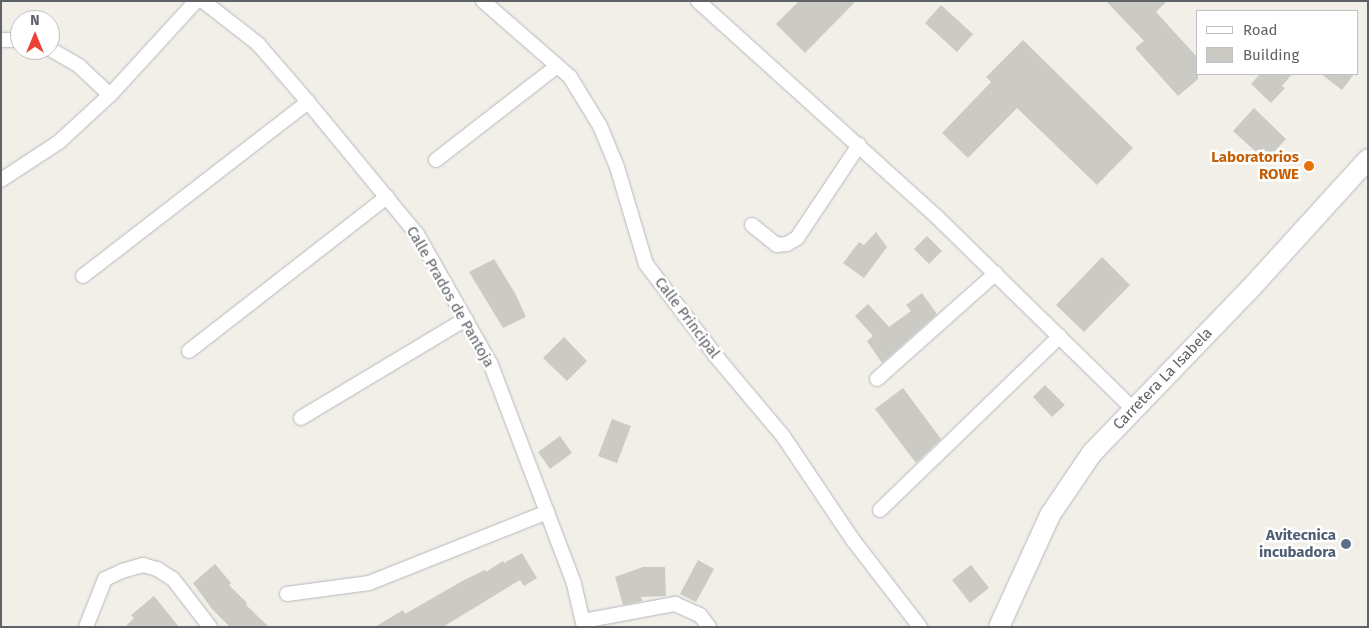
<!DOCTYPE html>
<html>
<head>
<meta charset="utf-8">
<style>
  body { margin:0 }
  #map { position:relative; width:1369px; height:628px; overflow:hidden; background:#f1efe8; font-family:"Fira Sans",sans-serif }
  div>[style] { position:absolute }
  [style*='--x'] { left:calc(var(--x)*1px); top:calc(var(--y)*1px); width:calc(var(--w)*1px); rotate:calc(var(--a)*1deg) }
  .building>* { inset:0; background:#cccac5 }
  .roads { filter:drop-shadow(0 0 1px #b5b8bc) drop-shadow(0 0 1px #b5b8bc) }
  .street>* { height:14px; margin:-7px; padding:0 7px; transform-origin:7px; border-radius:7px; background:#fff }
  .secondary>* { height:20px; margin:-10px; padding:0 10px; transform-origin:10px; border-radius:10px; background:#fff }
  .dots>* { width:14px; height:14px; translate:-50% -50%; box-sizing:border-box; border:2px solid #fff; border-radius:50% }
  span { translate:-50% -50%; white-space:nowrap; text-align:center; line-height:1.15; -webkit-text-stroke:5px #fff; paint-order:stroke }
  .food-label { font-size:15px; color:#c56008; font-weight:700 }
  .right { translate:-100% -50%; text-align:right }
  .street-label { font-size:15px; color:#5f6368 }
  .service-label { font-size:15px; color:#4e5e75; font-weight:700 }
  .frame { position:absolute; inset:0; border:2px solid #5f6368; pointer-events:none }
  .legend { position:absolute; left:1196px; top:10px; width:162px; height:65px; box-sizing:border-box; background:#fff; border:1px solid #bfc1c3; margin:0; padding:6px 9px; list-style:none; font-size:15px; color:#5f6368 }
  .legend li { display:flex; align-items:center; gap:10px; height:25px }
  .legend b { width:25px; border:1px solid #bfc1c3 }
  .north { position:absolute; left:10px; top:10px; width:50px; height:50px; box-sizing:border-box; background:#fff; border:1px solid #bfc1c3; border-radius:50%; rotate:0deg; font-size:14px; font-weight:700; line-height:20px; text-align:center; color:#5f6368 }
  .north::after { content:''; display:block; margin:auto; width:18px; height:22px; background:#ea4335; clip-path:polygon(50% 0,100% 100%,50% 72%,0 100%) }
</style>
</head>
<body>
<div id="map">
  <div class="building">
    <div style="clip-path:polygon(799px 1px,856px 1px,805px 53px,776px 24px)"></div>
    <div style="clip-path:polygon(1106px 1px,1167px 1px,1156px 12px,1198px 58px,1198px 79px,1178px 96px,1135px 48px,1144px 41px)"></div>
    <div style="clip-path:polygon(941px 5px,973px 34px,957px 52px,925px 23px)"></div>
    <div style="clip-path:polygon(1023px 40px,1133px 148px,1097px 185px,1017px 108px,968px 158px,942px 133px,991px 82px,986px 77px)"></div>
    <div style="clip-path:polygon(1260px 74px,1292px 74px,1282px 86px,1285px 88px,1271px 103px,1251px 84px)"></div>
    <div style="clip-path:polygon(1321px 74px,1354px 74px,1342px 90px)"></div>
    <div style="clip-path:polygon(1254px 108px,1286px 139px,1266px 161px,1233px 131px)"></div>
    <div style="clip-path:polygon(876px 232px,887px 247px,864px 278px,843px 263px,859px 242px,864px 245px)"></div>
    <div style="clip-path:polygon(927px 236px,942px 251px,929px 264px,914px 249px)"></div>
    <div style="clip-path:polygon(1102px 257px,1130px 285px,1084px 332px,1056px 305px)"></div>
    <div style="clip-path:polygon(494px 259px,515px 293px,526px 317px,503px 328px,469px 272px)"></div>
    <div style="clip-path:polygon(922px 293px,937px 314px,882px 363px,867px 341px,873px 336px,855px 316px,868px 304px,889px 327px,911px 311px,906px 305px)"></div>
    <div style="clip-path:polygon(564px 337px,587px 361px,567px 381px,543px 358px)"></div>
    <div style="clip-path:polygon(1045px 385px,1065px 405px,1052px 417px,1033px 397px)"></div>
    <div style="clip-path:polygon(903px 388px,941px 439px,916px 463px,875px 409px)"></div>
    <div style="clip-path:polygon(612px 419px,631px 426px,617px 463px,598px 456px)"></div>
    <div style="clip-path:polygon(560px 436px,572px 453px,550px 469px,538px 452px)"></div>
    <div style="clip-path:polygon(522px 553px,537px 578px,524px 586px,520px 580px,443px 627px,375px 627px,403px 610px,405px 614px,464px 580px,485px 570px,486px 572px,503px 561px,504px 563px)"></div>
    <div style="clip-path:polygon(698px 560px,714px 569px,696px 602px,680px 594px)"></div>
    <div style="clip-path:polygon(215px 564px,231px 583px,229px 585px,247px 603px,246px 605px,269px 627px,230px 627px,212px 609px,193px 583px)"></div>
    <div style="clip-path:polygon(971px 565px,989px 588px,970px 603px,952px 580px)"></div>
    <div style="clip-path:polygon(643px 567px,665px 567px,666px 596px,641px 597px,642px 601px,623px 605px,615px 577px)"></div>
    <div style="clip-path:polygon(154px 596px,179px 627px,125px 627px,134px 618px,131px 615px)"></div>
  </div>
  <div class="roads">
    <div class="street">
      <div style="--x:203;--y:1;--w:70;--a:38"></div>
      <div style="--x:258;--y:44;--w:77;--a:49.2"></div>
      <div style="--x:308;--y:102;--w:171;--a:50.5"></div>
      <div style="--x:417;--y:234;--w:150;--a:60.5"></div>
      <div style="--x:491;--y:365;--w:234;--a:69.2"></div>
      <div style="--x:574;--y:584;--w:44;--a:76.9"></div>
      <div style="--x:483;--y:1;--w:116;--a:41.1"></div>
      <div style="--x:570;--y:77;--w:57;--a:58.5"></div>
      <div style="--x:600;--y:126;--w:44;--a:67.5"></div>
      <div style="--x:617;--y:167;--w:101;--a:73.4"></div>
      <div style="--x:646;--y:264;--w:114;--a:52.8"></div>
      <div style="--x:715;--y:355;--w:106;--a:50"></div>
      <div style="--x:783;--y:436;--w:125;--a:56.1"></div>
      <div style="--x:853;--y:540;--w:110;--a:52.4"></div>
      <div style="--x:698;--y:1;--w:322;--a:42.1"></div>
      <div style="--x:937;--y:217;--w:274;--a:44.4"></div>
      <div style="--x:1;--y:40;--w:19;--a:0"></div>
      <div style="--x:50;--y:49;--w:34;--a:30"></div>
      <div style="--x:79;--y:66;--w:42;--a:43.1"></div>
      <div style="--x:436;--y:160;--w:153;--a:-37.8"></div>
      <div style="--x:1;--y:180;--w:69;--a:-33.2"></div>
      <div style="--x:59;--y:142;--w:69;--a:-42.7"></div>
      <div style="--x:110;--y:95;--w:127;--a:-47.5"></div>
      <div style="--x:752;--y:225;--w:32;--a:39"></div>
      <div style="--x:777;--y:245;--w:10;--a:-6"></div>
      <div style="--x:787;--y:244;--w:12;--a:-31"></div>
      <div style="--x:797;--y:238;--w:112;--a:-56.3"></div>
      <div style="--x:83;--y:276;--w:284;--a:-37.7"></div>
      <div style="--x:189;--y:351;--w:251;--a:-37.9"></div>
      <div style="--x:877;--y:379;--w:159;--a:-41.7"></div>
      <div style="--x:301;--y:418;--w:192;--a:-31"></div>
      <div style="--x:880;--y:510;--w:250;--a:-44"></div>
      <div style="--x:287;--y:594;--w:83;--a:-7.6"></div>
      <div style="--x:369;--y:583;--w:192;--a:-21.7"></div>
      <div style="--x:583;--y:621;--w:94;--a:-10.5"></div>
      <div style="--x:675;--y:604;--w:27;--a:24"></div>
      <div style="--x:700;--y:615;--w:15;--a:53"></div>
      <div style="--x:86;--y:627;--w:52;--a:-68.4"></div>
      <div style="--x:105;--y:579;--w:19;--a:-25"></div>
      <div style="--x:122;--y:571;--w:22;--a:-16"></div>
      <div style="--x:143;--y:565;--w:15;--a:16"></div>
      <div style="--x:157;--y:569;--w:19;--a:32"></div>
      <div style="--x:173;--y:579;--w:61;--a:52.4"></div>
    </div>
    <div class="secondary">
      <div style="--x:999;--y:627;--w:123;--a:-65.5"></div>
      <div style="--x:1050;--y:515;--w:75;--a:-55.9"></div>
      <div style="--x:1092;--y:453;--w:226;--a:-46.1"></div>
      <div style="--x:1249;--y:290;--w:177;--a:-47.7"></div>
    </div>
  </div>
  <div class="dots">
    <div style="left:1309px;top:166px;background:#e8710a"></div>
    <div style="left:1346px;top:544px;background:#5c6f8a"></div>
  </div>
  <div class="food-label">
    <span class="right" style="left:1299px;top:166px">Laboratorios<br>ROWE</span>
  </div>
  <div class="street-label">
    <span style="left:450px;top:297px;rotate:60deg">Calle Prados de Pantoja</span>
    <span style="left:687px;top:318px;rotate:53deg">Calle Principal</span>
    <span style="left:1163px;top:379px;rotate:-46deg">Carretera La Isabela</span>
  </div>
  <div class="service-label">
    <span class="right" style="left:1336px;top:544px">Avitecnica<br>incubadora</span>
  </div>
  <div class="frame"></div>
  <ul class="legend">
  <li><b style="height:6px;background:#fff"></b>Road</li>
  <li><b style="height:14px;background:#cccac5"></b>Building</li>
  </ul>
  <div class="north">N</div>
</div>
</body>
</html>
